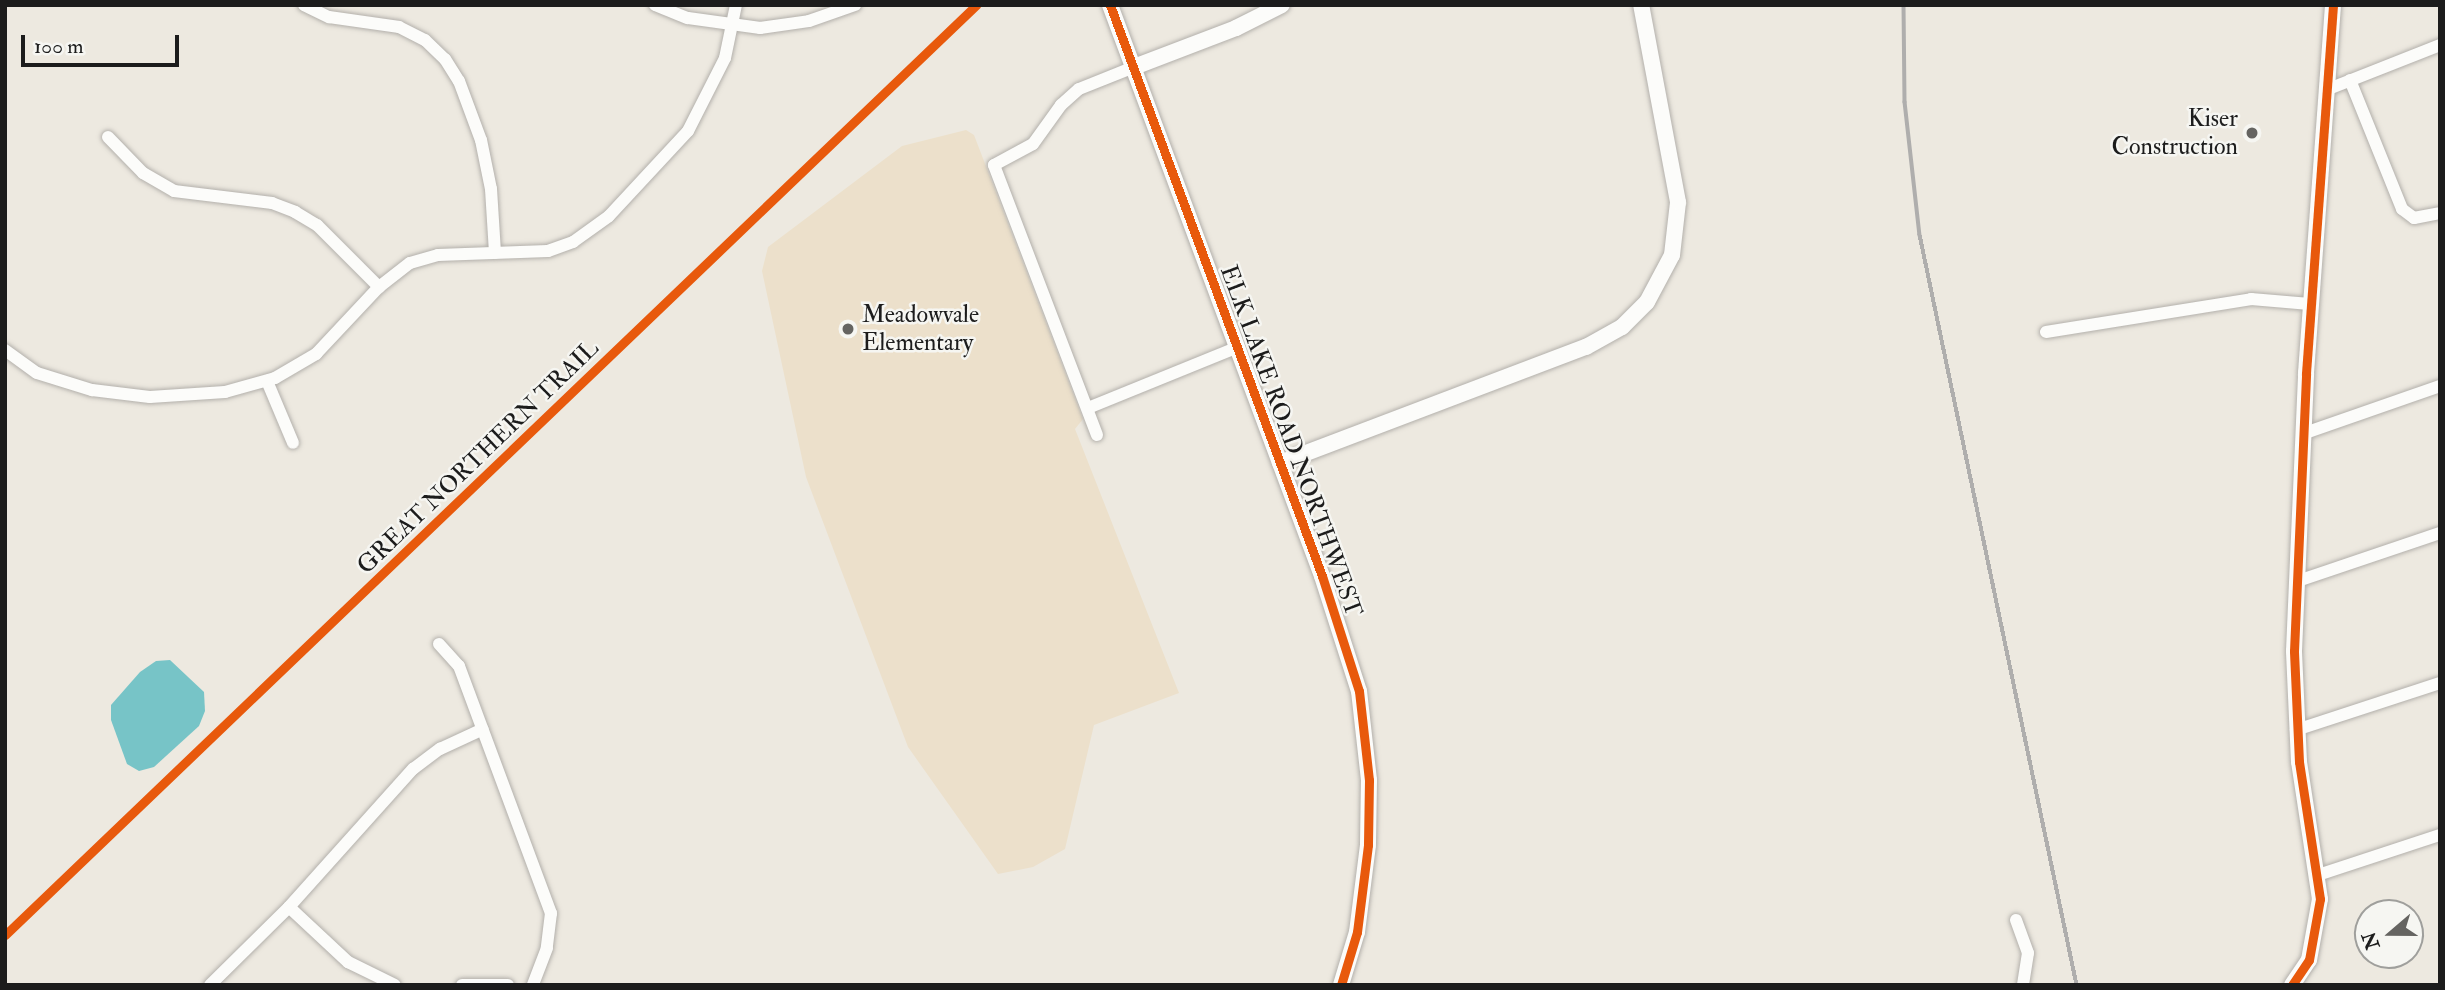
<!DOCTYPE html>
<html>
<head>
<meta charset="utf-8">
<style>
  body { margin:0 }
  #map { position:relative; width:2445px; height:990px; overflow:hidden; background:#ede9e0; font-family:"IM FELL Double Pica",serif }
  div>[style] { position:absolute }
  [style*='--x'] { left:calc(var(--x)*1px); top:calc(var(--y)*1px); width:calc(var(--w)*1px); rotate:calc(var(--a)*1deg) }
  .built>* { inset:0; background:#ece0cb }
  .water>* { inset:0; background:#77c4c7 }
  .roads { filter:drop-shadow(0 0 2px #b3b0ab) drop-shadow(0 0 2px #b3b0ab) }
  .minor>* { height:12px; margin:-6px; padding:0 6px; transform-origin:6px; border-radius:6px; background:#fcfcfa }
  .tertiary>* { height:16px; margin:-8px; padding:0 8px; transform-origin:8px; border-radius:8px; background:#fcfcfa }
  .rail>* { height:3.5px; margin:-1.75px; padding:0 1.75px; transform-origin:1.75px; border-radius:1.75px; background:#afaead }
  .cycleway>* { height:9px; margin:-4.5px; padding:0 4.5px; transform-origin:4.5px; border-radius:4.5px; background:#e8590c }
  .dots>* { width:19px; height:19px; translate:-50% -50%; box-sizing:border-box; border:4px solid #f6f6f2; border-radius:50% }
  span { translate:-50% -50%; white-space:nowrap; text-align:center; line-height:1.15; -webkit-text-stroke:5px #f6f6f2; paint-order:stroke }
  .poi-label { font-size:24px; color:#1c1c1c }
  .right { translate:-100% -50%; text-align:right }
  .left { translate:0 -50%; text-align:left }
  .street-label { font-size:24px; color:#1c1c1c }
  .frame { position:absolute; inset:0; border:7px solid #1c1c1c; pointer-events:none }
  .north { position:absolute; left:2354px; top:899px; width:70px; height:70px; box-sizing:border-box; background:#f6f6f2; border:2px solid #9f9f9c; border-radius:50%; rotate:250deg; font-size:19px; font-weight:700; line-height:28px; text-align:center; color:#1c1c1c }
  .north::after { content:''; display:block; margin:auto; width:24px; height:32px; background:#656461; clip-path:polygon(50% 0,100% 100%,50% 72%,0 100%) }
  .scale { position:absolute; left:21px; top:35px; width:158px; height:32px; box-sizing:border-box; border:4px solid #1c1c1c; border-top:0; padding-left:9px; font-size:21px; line-height:24px; white-space:nowrap; color:#1c1c1c; -webkit-text-stroke:5px #f6f6f2; paint-order:stroke }
</style>
</head>
<body>
<div id="map">
  <div class="built">
    <div style="clip-path:polygon(966px 130px,974px 135px,1083px 419px,1075px 429px,1179px 693px,1094px 725px,1065px 849px,1033px 867px,998px 874px,908px 747px,806px 477px,762px 271px,768px 247px,902px 146px)"></div>
  </div>
  <div class="water">
    <div style="clip-path:polygon(170px 660px,204px 692px,205px 711px,199px 726px,154px 767px,139px 771px,127px 764px,111px 720px,111px 705px,140px 672px,156px 661px)"></div>
  </div>
  <div class="roads">
    <div class="minor">
      <div style="--x:304;--y:5;--w:28;--a:26"></div>
      <div style="--x:329;--y:17;--w:71;--a:8.1"></div>
      <div style="--x:399;--y:27;--w:29;--a:27"></div>
      <div style="--x:425;--y:40;--w:28;--a:44"></div>
      <div style="--x:445;--y:59;--w:26;--a:58"></div>
      <div style="--x:459;--y:81;--w:63;--a:69.6"></div>
      <div style="--x:481;--y:140;--w:50;--a:78.5"></div>
      <div style="--x:491;--y:189;--w:64;--a:86.4"></div>
      <div style="--x:655;--y:5;--w:35;--a:22"></div>
      <div style="--x:688;--y:18;--w:73;--a:7.9"></div>
      <div style="--x:760;--y:28;--w:49;--a:-8.1"></div>
      <div style="--x:809;--y:21;--w:49;--a:-19.2"></div>
      <div style="--x:2350;--y:80;--w:139;--a:68"></div>
      <div style="--x:2402;--y:209;--w:15;--a:37"></div>
      <div style="--x:2414;--y:218;--w:26;--a:-11"></div>
      <div style="--x:2326;--y:90;--w:123;--a:-21.5"></div>
      <div style="--x:108;--y:137;--w:50;--a:45.8"></div>
      <div style="--x:143;--y:173;--w:36;--a:30"></div>
      <div style="--x:174;--y:191;--w:99;--a:7"></div>
      <div style="--x:272;--y:203;--w:25;--a:21"></div>
      <div style="--x:295;--y:212;--w:26;--a:31"></div>
      <div style="--x:317;--y:225;--w:88;--a:45"></div>
      <div style="--x:2046;--y:332;--w:208;--a:-9.1"></div>
      <div style="--x:2251;--y:299;--w:59;--a:4.8"></div>
      <div style="--x:5;--y:350;--w:39;--a:36"></div>
      <div style="--x:37;--y:373;--w:58;--a:17.2"></div>
      <div style="--x:92;--y:390;--w:58;--a:6.9"></div>
      <div style="--x:150;--y:397;--w:75;--a:-3.8"></div>
      <div style="--x:225;--y:392;--w:52;--a:-15.6"></div>
      <div style="--x:275;--y:378;--w:48;--a:-30.3"></div>
      <div style="--x:316;--y:354;--w:92;--a:-46.8"></div>
      <div style="--x:379;--y:287;--w:39;--a:-38"></div>
      <div style="--x:410;--y:263;--w:29;--a:-16"></div>
      <div style="--x:438;--y:255;--w:110;--a:-2.1"></div>
      <div style="--x:548;--y:251;--w:27;--a:-20"></div>
      <div style="--x:573;--y:242;--w:44;--a:-35.8"></div>
      <div style="--x:609;--y:216;--w:116;--a:-47.1"></div>
      <div style="--x:688;--y:131;--w:82;--a:-63.1"></div>
      <div style="--x:725;--y:58;--w:54;--a:-78.3"></div>
      <div style="--x:267;--y:381;--w:67;--a:67.2"></div>
      <div style="--x:1088;--y:408;--w:160;--a:-22.1"></div>
      <div style="--x:2305;--y:433;--w:143;--a:-19.2"></div>
      <div style="--x:1097;--y:435;--w:289;--a:-110.9"></div>
      <div style="--x:994;--y:165;--w:44;--a:-28.3"></div>
      <div style="--x:1033;--y:144;--w:48;--a:-54.3"></div>
      <div style="--x:1061;--y:105;--w:24;--a:-42"></div>
      <div style="--x:1079;--y:89;--w:59;--a:-21.8"></div>
      <div style="--x:2298;--y:581;--w:150;--a:-18.7"></div>
      <div style="--x:439;--y:644;--w:30;--a:48"></div>
      <div style="--x:459;--y:666;--w:264;--a:69.6"></div>
      <div style="--x:551;--y:913;--w:35;--a:97"></div>
      <div style="--x:547;--y:948;--w:40;--a:111"></div>
      <div style="--x:2296;--y:730;--w:151;--a:-18.1"></div>
      <div style="--x:2318;--y:875;--w:128;--a:-18.2"></div>
      <div style="--x:289;--y:907;--w:81;--a:43"></div>
      <div style="--x:348;--y:962;--w:52;--a:26.1"></div>
      <div style="--x:2016;--y:920;--w:35;--a:70"></div>
      <div style="--x:2028;--y:953;--w:32;--a:99"></div>
      <div style="--x:210;--y:985;--w:111;--a:-44.6"></div>
      <div style="--x:289;--y:907;--w:186;--a:-48.1"></div>
      <div style="--x:413;--y:769;--w:34;--a:-37"></div>
      <div style="--x:440;--y:749;--w:47;--a:-24.9"></div>
      <div style="--x:462;--y:985;--w:46;--a:0"></div>
    </div>
    <div class="tertiary">
      <div style="--x:1110;--y:5;--w:609;--a:69.63"></div>
      <div style="--x:1322;--y:576;--w:121;--a:72.2"></div>
      <div style="--x:1359;--y:691;--w:90;--a:83.6"></div>
      <div style="--x:1369;--y:780;--w:65;--a:90.9"></div>
      <div style="--x:1368;--y:845;--w:88;--a:97.2"></div>
      <div style="--x:1357;--y:932;--w:55;--a:106.8"></div>
      <div style="--x:1134;--y:67;--w:109;--a:-20.9"></div>
      <div style="--x:1236;--y:28;--w:51;--a:-26.6"></div>
      <div style="--x:1280;--y:463;--w:327;--a:-20.8"></div>
      <div style="--x:1586;--y:347;--w:41;--a:-29.1"></div>
      <div style="--x:1622;--y:327;--w:35;--a:-45"></div>
      <div style="--x:1647;--y:302;--w:53;--a:-62"></div>
      <div style="--x:1672;--y:255;--w:53;--a:-83.5"></div>
      <div style="--x:1678;--y:202;--w:200;--a:-100.6"></div>
      <div style="--x:2292;--y:985;--w:30;--a:-56"></div>
      <div style="--x:2309;--y:960;--w:62;--a:-79.8"></div>
      <div style="--x:2320;--y:899;--w:139;--a:-98.7"></div>
      <div style="--x:2299;--y:762;--w:111;--a:-92.6"></div>
      <div style="--x:2294;--y:651;--w:278;--a:-87.5"></div>
      <div style="--x:2306;--y:373;--w:369;--a:-85.8"></div>
    </div>
  </div>
  <div class="rail">
    <div style="--x:1904;--y:5;--w:97;--a:89.4"></div>
    <div style="--x:1905;--y:102;--w:134;--a:83.6"></div>
    <div style="--x:1920;--y:235;--w:766;--a:78.18"></div>
  </div>
  <div class="cycleway">
    <div style="--x:1110;--y:5;--w:609;--a:69.63"></div>
    <div style="--x:1322;--y:576;--w:121;--a:72.2"></div>
    <div style="--x:1359;--y:691;--w:90;--a:83.6"></div>
    <div style="--x:1369;--y:780;--w:65;--a:90.9"></div>
    <div style="--x:1368;--y:845;--w:88;--a:97.2"></div>
    <div style="--x:1357;--y:932;--w:55;--a:106.8"></div>
    <div style="--x:5;--y:935;--w:1345;--a:-43.76"></div>
    <div style="--x:2292;--y:985;--w:30;--a:-56"></div>
    <div style="--x:2309;--y:960;--w:62;--a:-79.8"></div>
    <div style="--x:2320;--y:899;--w:139;--a:-98.7"></div>
    <div style="--x:2299;--y:762;--w:111;--a:-92.6"></div>
    <div style="--x:2294;--y:651;--w:278;--a:-87.5"></div>
    <div style="--x:2306;--y:373;--w:369;--a:-85.8"></div>
  </div>
  <div class="dots">
    <div style="left:2252px;top:133px;background:#656461"></div>
    <div style="left:848px;top:329px;background:#656461"></div>
  </div>
  <div class="poi-label">
    <span class="right" style="left:2238px;top:133px">Kiser<br>Construction</span>
    <span class="left" style="left:862px;top:329px">Meadowvale<br>Elementary</span>
  </div>
  <div class="street-label">
    <span style="left:1291px;top:441px;rotate:70deg">ELK LAKE ROAD NORTHWEST</span>
    <span style="left:478px;top:457px;rotate:-44deg">GREAT NORTHERN TRAIL</span>
  </div>
  <div class="frame"></div>
  <div class="north">N</div>
  <div class="scale">100 m</div>
</div>
</body>
</html>
